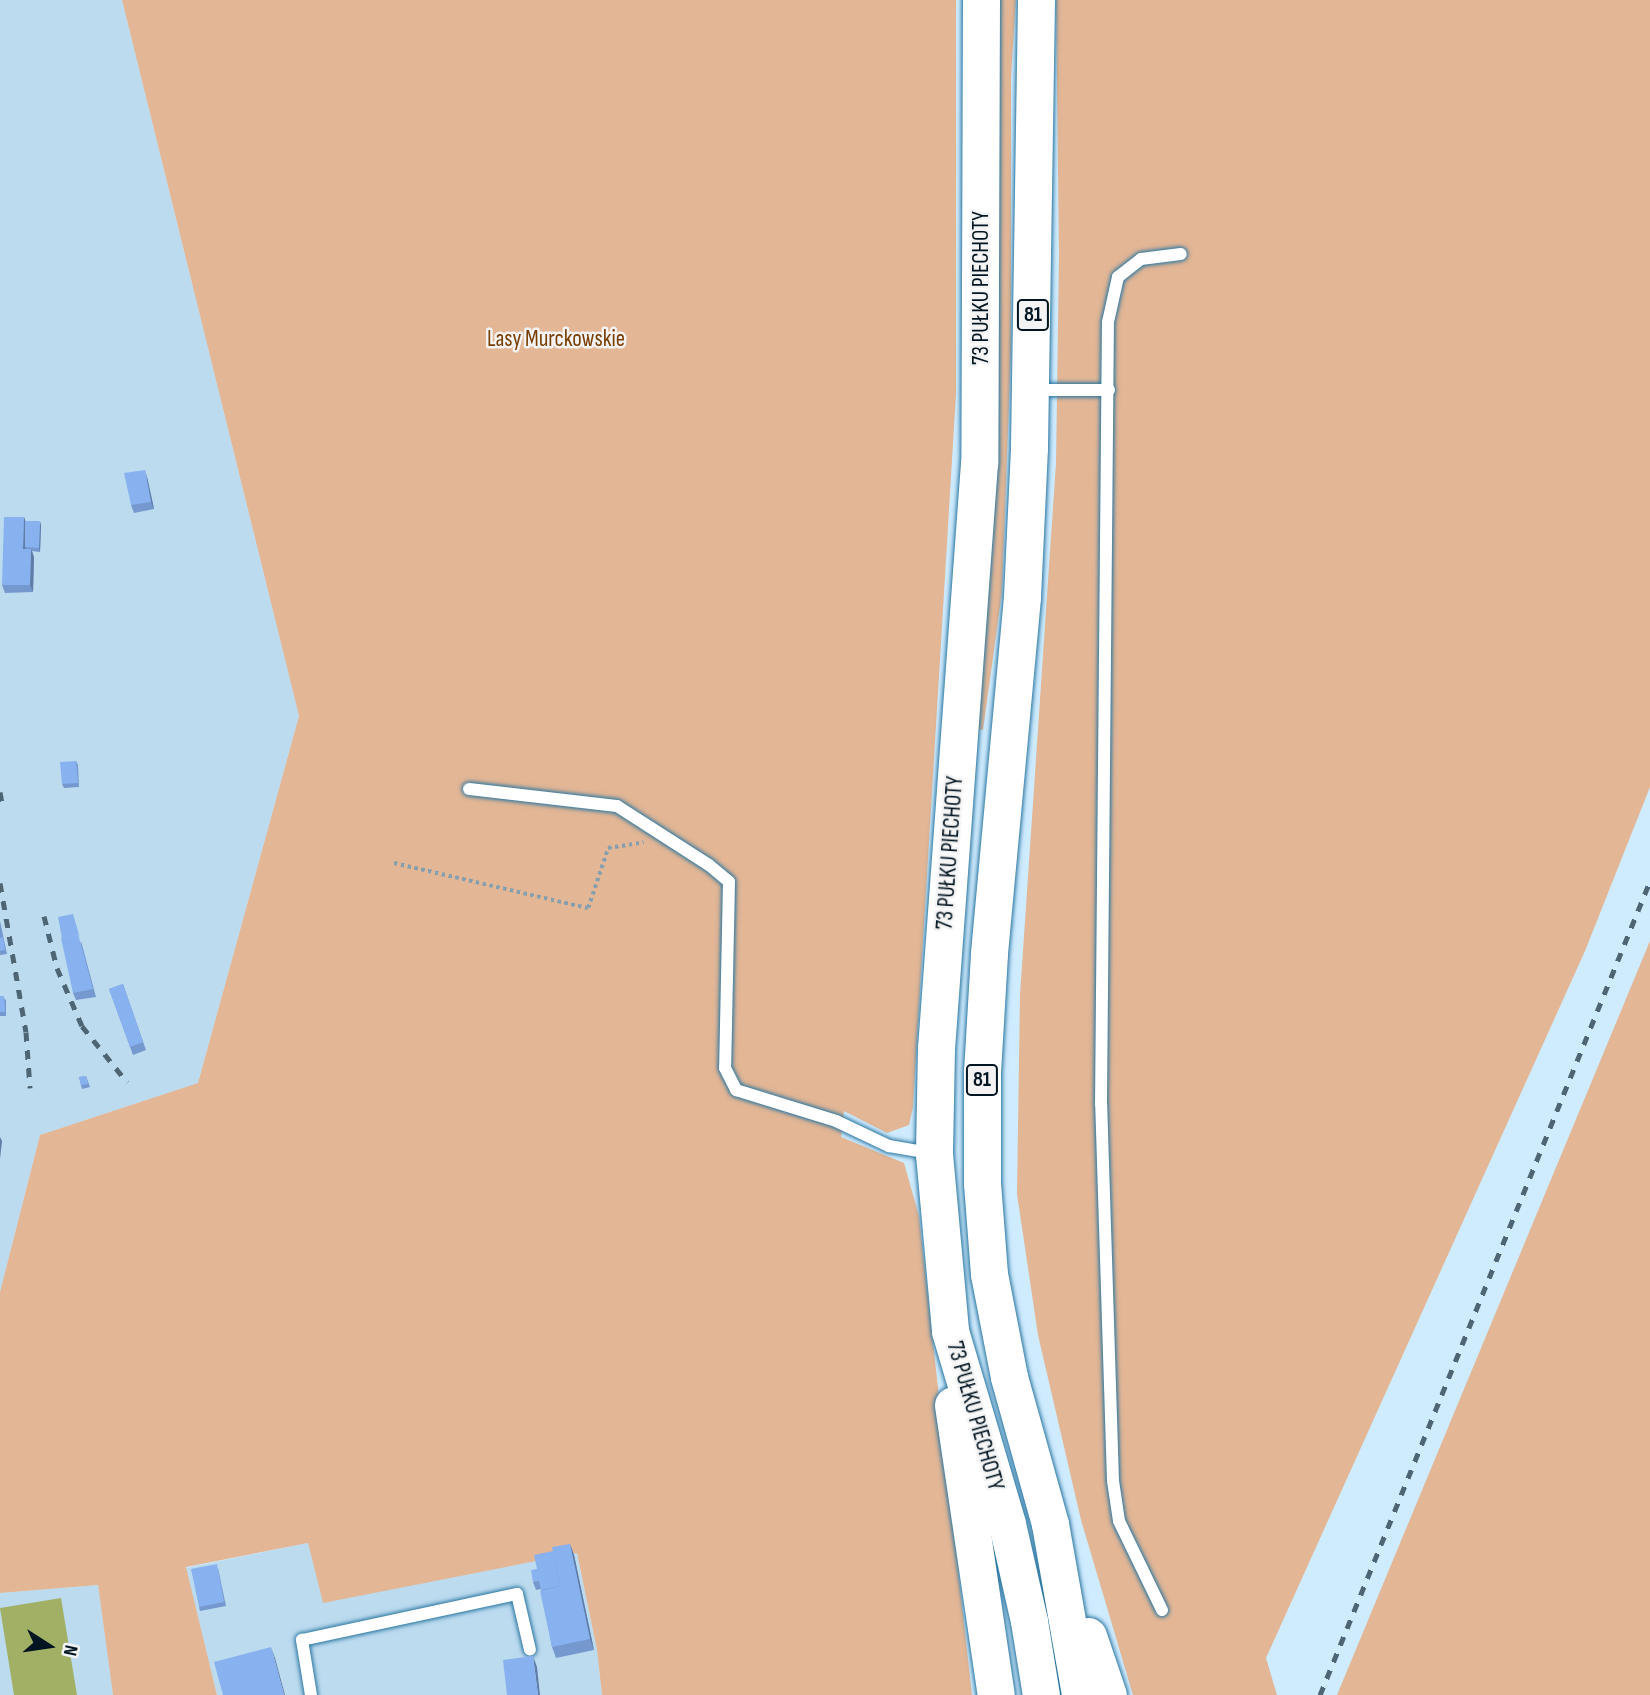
<!DOCTYPE html>
<html>
<head>
<meta charset="utf-8">
<style>
  body { margin:0 }
  #map { position:relative; width:1650px; height:1695px; overflow:hidden; background:#cfebfe; font-family:"Sofia Sans Condensed",sans-serif }
  div>[style] { position:absolute }
  [style*='--x'] { left:calc(var(--x)*1px); top:calc(var(--y)*1px); width:calc(var(--w)*1px); rotate:calc(var(--a)*1deg) }
  .built>* { inset:0; background:#bcdbef }
  .green>* { inset:0; background:#e3b695 }
  .water>* { inset:0; background:#a2b065 }
  .path>* { height:3.5px; margin-top:-1.75px; transform-origin:0; background:repeating-linear-gradient(90deg,#859faf 0 3.5px,transparent 0 7px) }
  .roads { filter:drop-shadow(0 0 2px #2a76a1) drop-shadow(0 0 2px #2a76a1) }
  .lane>* { height:12px; margin:-6px; padding:0 6px; transform-origin:6px; border-radius:6px; background:#fff }
  .primary>* { height:37px; margin:-18.5px; padding:0 18.5px; transform-origin:18.5px; border-radius:18.5px; background:#fff }
  .rail>* { height:5px; margin-top:-2.5px; transform-origin:0; background:repeating-linear-gradient(90deg,#4e6574 0 9px,transparent 0 18px) }
  .wall>* { inset:0; background:#7599ce }
  .shaded-wall>* { inset:0; background:#5f7da7 }
  .building>* { inset:0; background:#88b2ef }
  span { translate:-50% -50%; white-space:nowrap; text-align:center; line-height:1.15; -webkit-text-stroke:5px #f3f3f3; paint-order:stroke }
  .shield-label span { padding:2px 5px; background:#f3f3f3; border:2px solid; border-radius:5px; -webkit-text-stroke-width:0 }
  .shield-label { font-size:21px; color:#001421; font-weight:700 }
  .street-label { font-size:23px; color:#001421 }
  .park-label { font-size:23px; color:#783d00 }
  .north { position:absolute; left:14px; top:1611px; width:70px; height:70px; -webkit-text-stroke:5px #f3f3f3; paint-order:stroke; rotate:102deg; font-size:19px; font-weight:700; line-height:28px; text-align:center; color:#001421 }
  .north::after { content:''; display:block; margin:auto; width:24px; height:32px; background:#001421; clip-path:polygon(50% 0,100% 100%,50% 72%,0 100%) }
</style>
</head>
<body>
<div id="map">
  <div class="built">
    <div style="clip-path:polygon(0 0,122px 0,299px 716px,198px 1083px,40px 1135px,0 1292px)"></div>
    <div style="clip-path:polygon(308px 1543px,323px 1602px,577px 1553px,597px 1650px,602px 1695px,217px 1695px,186px 1568px)"></div>
    <div style="clip-path:polygon(98px 1585px,113px 1695px,0 1695px,0 1593px)"></div>
  </div>
  <div class="green">
    <div style="clip-path:polygon(122px 0,956px 0,956px 394px,913px 1107px,909px 1125px,887px 1133px,844px 1111px,841px 1137px,904px 1163px,919px 1216px,972px 1695px,602px 1695px,597px 1650px,577px 1553px,323px 1603px,308px 1543px,186px 1567px,217px 1695px,113px 1695px,98px 1585px,0 1593px,0 1292px,40px 1135px,198px 1083px,299px 716px)"></div>
    <div style="clip-path:polygon(997px 0,1016px 0,1011px 78px,1011px 349px,1002px 592px,983px 730px,976px 729px)"></div>
    <div style="clip-path:polygon(1056px 0,1650px 0,1650px 787px,1585px 951px,1266px 1658px,1277px 1695px,1133px 1695px,1081px 1520px,1038px 1335px,1017px 1194px,1020px 995px,1056px 463px,1059px 256px)"></div>
    <div style="clip-path:polygon(1650px 941px,1650px 1695px,1337px 1695px)"></div>
  </div>
  <div class="water">
    <div style="clip-path:polygon(61px 1598px,77px 1695px,14px 1695px,0 1608px)"></div>
  </div>
  <div class="path">
    <div style="--x:394;--y:863;--w:199;--a:13.1"></div>
    <div style="--x:588;--y:908;--w:63;--a:-71.6"></div>
    <div style="--x:608;--y:848;--w:36;--a:-9"></div>
  </div>
  <div class="roads">
    <div class="lane">
      <div style="--x:1032;--y:390;--w:77;--a:0"></div>
      <div style="--x:469;--y:789;--w:149;--a:6.6"></div>
      <div style="--x:617;--y:806;--w:109;--a:32.7"></div>
      <div style="--x:709;--y:865;--w:26;--a:40"></div>
      <div style="--x:729;--y:882;--w:186;--a:91.2"></div>
      <div style="--x:725;--y:1068;--w:25;--a:63"></div>
      <div style="--x:736;--y:1090;--w:105;--a:17.2"></div>
      <div style="--x:836;--y:1121;--w:59;--a:25.3"></div>
      <div style="--x:889;--y:1146;--w:42;--a:9.7"></div>
      <div style="--x:1162;--y:1610;--w:99;--a:-115.8"></div>
      <div style="--x:1119;--y:1521;--w:40;--a:-98.5"></div>
      <div style="--x:1113;--y:1481;--w:377;--a:-91.8"></div>
      <div style="--x:1101;--y:1104;--w:782;--a:-89.49"></div>
      <div style="--x:1108;--y:322;--w:46;--a:-77.5"></div>
      <div style="--x:1118;--y:277;--w:29;--a:-38"></div>
      <div style="--x:1141;--y:259;--w:40;--a:-7.1"></div>
      <div style="--x:311;--y:1695;--w:56;--a:-99.3"></div>
      <div style="--x:302;--y:1640;--w:220;--a:-12.1"></div>
      <div style="--x:517;--y:1594;--w:57;--a:76.9"></div>
    </div>
    <div class="primary">
      <div style="--x:981;--y:0;--w:463;--a:90.2"></div>
      <div style="--x:979;--y:463;--w:587;--a:94.2"></div>
      <div style="--x:936;--y:1048;--w:106;--a:91.1"></div>
      <div style="--x:934;--y:1154;--w:178;--a:84.8"></div>
      <div style="--x:950;--y:1331;--w:201;--a:73.5"></div>
      <div style="--x:1007;--y:1524;--w:99;--a:77.2"></div>
      <div style="--x:1029;--y:1621;--w:75;--a:80.8"></div>
      <div style="--x:1036;--y:0;--w:448;--a:90.9"></div>
      <div style="--x:1029;--y:448;--w:149;--a:92.7"></div>
      <div style="--x:1022;--y:597;--w:359;--a:95.3"></div>
      <div style="--x:989;--y:954;--w:117;--a:93.4"></div>
      <div style="--x:982;--y:1071;--w:112;--a:90"></div>
      <div style="--x:982;--y:1183;--w:91;--a:85.6"></div>
      <div style="--x:989;--y:1274;--w:105;--a:79"></div>
      <div style="--x:1009;--y:1377;--w:153;--a:74.4"></div>
      <div style="--x:1050;--y:1524;--w:174;--a:80"></div>
      <div style="--x:953;--y:1405;--w:293;--a:81.6"></div>
      <div style="--x:1088;--y:1636;--w:62;--a:71.3"></div>
    </div>
  </div>
  <div class="rail">
    <div style="--x:0;--y:792;--w:17;--a:80"></div>
    <div style="--x:0;--y:883;--w:151;--a:80.1"></div>
    <div style="--x:26;--y:1032;--w:56;--a:85.9"></div>
    <div style="--x:44;--y:916;--w:54;--a:76"></div>
    <div style="--x:57;--y:968;--w:63;--a:66.7"></div>
    <div style="--x:82;--y:1026;--w:72;--a:51.2"></div>
    <div style="--x:1320;--y:1695;--w:878;--a:-67.93"></div>
  </div>
  <div class="wall">
    <div style="clip-path:polygon(147px 477px,154px 509px,134px 513px,131px 505px)"></div>
    <div style="clip-path:polygon(24px 517px,25px 521px,41px 525px,40px 552px,32px 551px,34px 557px,33px 592px,5px 593px,2px 585px)"></div>
    <div style="clip-path:polygon(76px 761px,78px 765px,79px 787px,64px 788px,62px 784px)"></div>
    <div style="clip-path:polygon(0 921px,7px 954px,0 955px)"></div>
    <div style="clip-path:polygon(81px 941px,96px 997px,76px 1000px,73px 993px)"></div>
    <div style="clip-path:polygon(123px 984px,146px 1050px,133px 1055px,109px 989px)"></div>
    <div style="clip-path:polygon(0 996px,6px 1000px,6px 1016px,0 1016px)"></div>
    <div style="clip-path:polygon(86px 1076px,90px 1087px,82px 1089px,79px 1077px)"></div>
    <div style="clip-path:polygon(570px 1544px,574px 1555px,594px 1650px,556px 1658px,552px 1647px,541px 1589px,536px 1590px,533px 1582px,537px 1569px,553px 1551px)"></div>
    <div style="clip-path:polygon(218px 1568px,226px 1606px,200px 1611px,199px 1607px)"></div>
  </div>
  <div class="shaded-wall">
    <div style="clip-path:polygon(145px 470px,147px 477px,154px 509px,151px 502px)"></div>
    <div style="clip-path:polygon(24px 517px,27px 525px,25px 547px,26px 551px,23px 549px)"></div>
    <div style="clip-path:polygon(40px 521px,41px 525px,40px 552px,39px 548px)"></div>
    <div style="clip-path:polygon(31px 549px,34px 557px,33px 592px,30px 585px)"></div>
    <div style="clip-path:polygon(0 1137px,2px 1141px,0 1159px)"></div>
    <div style="clip-path:polygon(570px 1544px,574px 1555px,594px 1650px,590px 1639px)"></div>
    <div style="clip-path:polygon(271px 1647px,275px 1658px,285px 1695px,284px 1695px)"></div>
    <div style="clip-path:polygon(533px 1656px,537px 1667px,540px 1695px,538px 1695px)"></div>
  </div>
  <div class="building">
    <div style="clip-path:polygon(145px 470px,151px 502px,131px 505px,124px 473px)"></div>
    <div style="clip-path:polygon(4px 517px,24px 517px,23px 549px,31px 549px,30px 585px,2px 585px)"></div>
    <div style="clip-path:polygon(25px 521px,40px 521px,39px 548px,25px 547px)"></div>
    <div style="clip-path:polygon(76px 761px,78px 783px,62px 784px,60px 762px)"></div>
    <div style="clip-path:polygon(73px 914px,80px 938px,78px 934px,62px 938px,58px 917px)"></div>
    <div style="clip-path:polygon(78px 934px,93px 989px,73px 993px,61px 938px)"></div>
    <div style="clip-path:polygon(3px 937px,5px 950px,0 951px,0 938px)"></div>
    <div style="clip-path:polygon(123px 984px,143px 1042px,130px 1047px,109px 989px)"></div>
    <div style="clip-path:polygon(0 996px,4px 996px,5px 1012px,0 1012px)"></div>
    <div style="clip-path:polygon(86px 1076px,88px 1084px,81px 1085px,79px 1077px)"></div>
    <div style="clip-path:polygon(570px 1544px,590px 1639px,552px 1647px,540px 1591px,560px 1586px,552px 1547px)"></div>
    <div style="clip-path:polygon(553px 1551px,560px 1586px,541px 1590px,539px 1581px,533px 1582px,531px 1570px,537px 1569px,534px 1555px)"></div>
    <div style="clip-path:polygon(217px 1564px,224px 1602px,199px 1607px,191px 1569px)"></div>
    <div style="clip-path:polygon(271px 1647px,284px 1695px,223px 1695px,214px 1662px)"></div>
    <div style="clip-path:polygon(533px 1656px,538px 1695px,507px 1695px,503px 1660px)"></div>
  </div>
  <div class="shield-label">
    <span style="left:1033px;top:315px">81</span>
    <span style="left:982px;top:1080px">81</span>
  </div>
  <div class="street-label">
    <span style="left:981px;top:288px;rotate:-90deg">73 PUŁKU PIECHOTY</span>
    <span style="left:950px;top:853px;rotate:-86deg">73 PUŁKU PIECHOTY</span>
    <span style="left:975px;top:1416px;rotate:74deg">73 PUŁKU PIECHOTY</span>
  </div>
  <div class="park-label">
    <span style="left:556px;top:339px">Lasy Murckowskie</span>
  </div>
  <div class="north">N</div>
</div>
</body>
</html>
